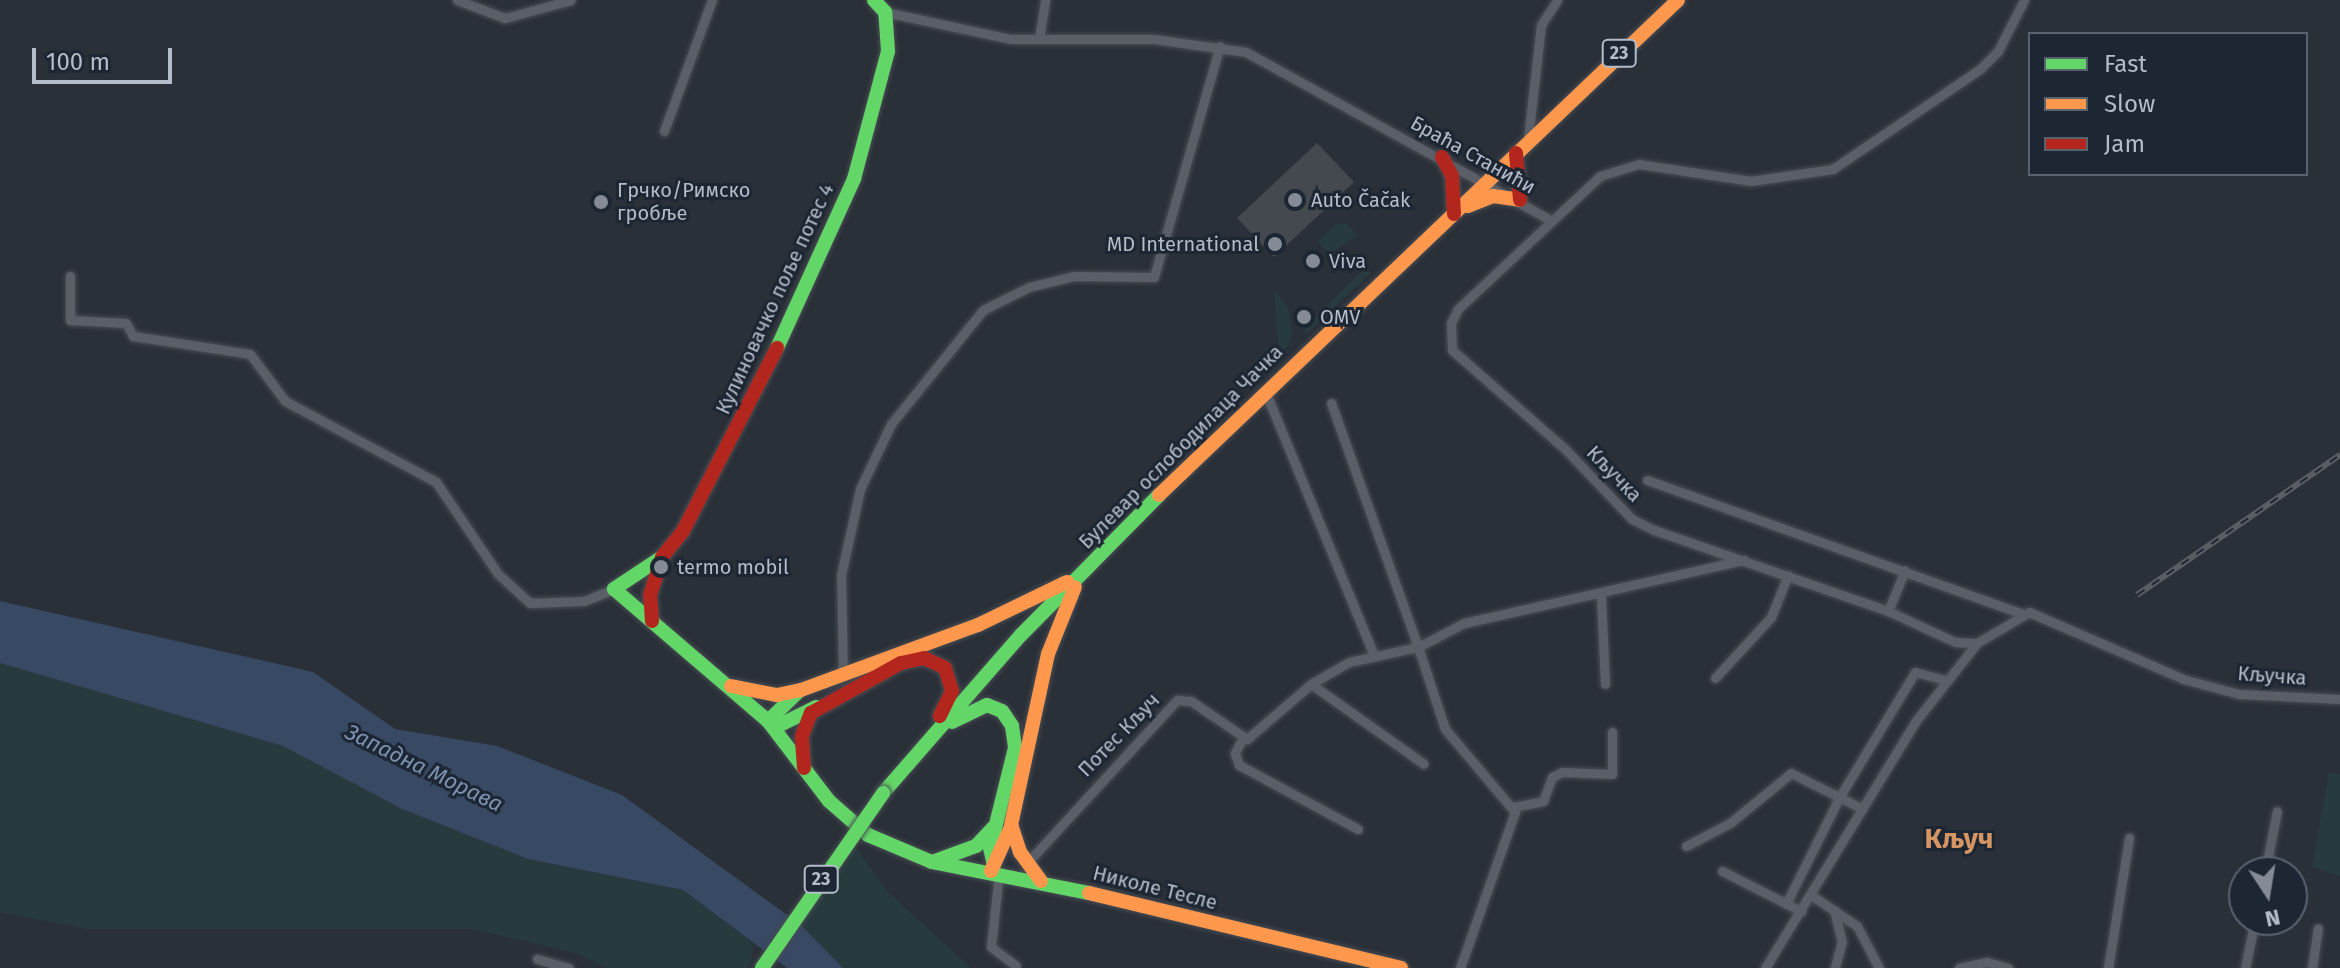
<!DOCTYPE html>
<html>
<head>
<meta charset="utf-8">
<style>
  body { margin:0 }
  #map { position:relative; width:2340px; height:968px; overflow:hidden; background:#2a3038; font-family:"Fira Sans",sans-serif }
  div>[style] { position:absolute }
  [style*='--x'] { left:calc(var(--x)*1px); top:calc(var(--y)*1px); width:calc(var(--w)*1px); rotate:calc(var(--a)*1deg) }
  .green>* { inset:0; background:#273a3e }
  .water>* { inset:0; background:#384963 }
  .building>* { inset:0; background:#444950 }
  .roads { filter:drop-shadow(0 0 2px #484c53) drop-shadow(0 0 2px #484c53) }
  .street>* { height:9px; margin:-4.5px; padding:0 4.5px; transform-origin:4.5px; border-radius:4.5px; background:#5a5e66 }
  .fast>* { height:14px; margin:-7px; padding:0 7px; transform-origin:7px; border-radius:7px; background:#63d668 }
  .slow>* { height:14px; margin:-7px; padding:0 7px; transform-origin:7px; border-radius:7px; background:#ff974d }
  .jam>* { height:14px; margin:-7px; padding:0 7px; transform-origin:7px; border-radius:7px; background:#b3261e }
  .rail>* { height:6px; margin-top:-3px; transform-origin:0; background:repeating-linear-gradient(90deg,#1d2633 0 9px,#595d64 0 18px); box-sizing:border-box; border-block:2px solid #595d64 }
  .bridges { filter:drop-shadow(0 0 2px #484c55) drop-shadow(0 0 2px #484c55) }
  .fast-bridge>* { height:14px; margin:-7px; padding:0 7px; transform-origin:7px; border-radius:7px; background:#63d668 }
  .dots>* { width:22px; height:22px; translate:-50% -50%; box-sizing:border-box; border:4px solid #1d2633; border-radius:50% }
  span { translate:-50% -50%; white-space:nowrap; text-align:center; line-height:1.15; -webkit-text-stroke:6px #1d2633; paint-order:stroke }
  .shield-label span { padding:2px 6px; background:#1d2633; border:2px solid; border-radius:6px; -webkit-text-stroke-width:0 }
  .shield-label { font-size:18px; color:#b4bcc9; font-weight:700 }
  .street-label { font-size:20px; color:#b4bcc9 }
  .poi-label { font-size:20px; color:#b4bcc9 }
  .left { translate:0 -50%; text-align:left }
  .right { translate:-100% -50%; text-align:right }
  .water-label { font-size:22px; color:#7c92b1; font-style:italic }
  .district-label { font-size:28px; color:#d59563; font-weight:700 }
  .legend { position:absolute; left:2028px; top:32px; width:280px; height:144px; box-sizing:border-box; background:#1d2633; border:2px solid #59626f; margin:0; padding:10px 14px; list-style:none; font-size:24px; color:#b4bcc9 }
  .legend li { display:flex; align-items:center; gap:16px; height:40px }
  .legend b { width:40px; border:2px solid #59626f }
  .north { position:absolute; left:2228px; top:856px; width:80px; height:80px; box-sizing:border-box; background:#1d2633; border:2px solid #59626f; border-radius:50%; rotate:168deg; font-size:22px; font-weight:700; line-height:32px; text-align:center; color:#b4bcc9 }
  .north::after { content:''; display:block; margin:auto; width:28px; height:36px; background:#848b96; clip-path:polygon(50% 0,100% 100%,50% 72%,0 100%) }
  .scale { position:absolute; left:32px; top:48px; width:140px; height:36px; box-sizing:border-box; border:4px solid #b4bcc9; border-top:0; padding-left:10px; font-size:24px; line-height:28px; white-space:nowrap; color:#b4bcc9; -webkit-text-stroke:6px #1d2633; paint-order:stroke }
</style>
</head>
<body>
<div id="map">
  <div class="green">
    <div style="clip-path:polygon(1336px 224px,1347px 224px,1357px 235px,1329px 255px,1318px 241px)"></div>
    <div style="clip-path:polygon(1361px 272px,1372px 272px,1304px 336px,1306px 326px)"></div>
    <div style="clip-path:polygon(1274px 289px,1288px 307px,1292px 336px,1285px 352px,1278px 344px)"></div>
    <div style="clip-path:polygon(0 663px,283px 746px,402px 809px,528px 859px,683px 890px,753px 943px,751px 962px,748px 968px,607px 968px,576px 953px,472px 929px,87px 929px,0 912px)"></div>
    <div style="clip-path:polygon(2329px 772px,2340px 774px,2340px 876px,2312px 867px)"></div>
    <div style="clip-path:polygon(856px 848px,888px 892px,971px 968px,843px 968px,801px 925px)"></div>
  </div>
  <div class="water">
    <div style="clip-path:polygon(0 601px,313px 672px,395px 729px,497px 746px,622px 795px,801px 925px,843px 968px,787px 968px,683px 890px,528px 859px,402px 809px,283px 746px,0 663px)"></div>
  </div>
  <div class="building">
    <div style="clip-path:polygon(1317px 143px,1354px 182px,1274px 257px,1237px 218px)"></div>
  </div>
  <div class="roads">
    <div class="street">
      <div style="--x:457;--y:0;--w:51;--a:20.6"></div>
      <div style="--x:505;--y:18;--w:68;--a:-15.3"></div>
      <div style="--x:2024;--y:0;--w:57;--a:117"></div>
      <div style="--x:1998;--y:51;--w:25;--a:135"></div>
      <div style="--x:1980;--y:69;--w:178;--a:145.8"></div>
      <div style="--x:1833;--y:169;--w:83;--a:171.7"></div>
      <div style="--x:1751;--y:181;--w:113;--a:-171.4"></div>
      <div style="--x:1639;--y:164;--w:41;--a:162.9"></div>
      <div style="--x:1600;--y:176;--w:195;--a:136.9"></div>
      <div style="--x:1458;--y:309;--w:16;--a:117"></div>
      <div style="--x:1451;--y:323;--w:27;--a:88"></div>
      <div style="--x:1452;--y:350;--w:150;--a:41.2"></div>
      <div style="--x:1565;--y:449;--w:97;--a:46.3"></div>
      <div style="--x:1632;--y:519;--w:25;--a:27"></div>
      <div style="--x:1654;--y:530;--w:248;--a:19.1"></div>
      <div style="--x:1888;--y:611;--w:74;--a:24.8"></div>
      <div style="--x:1955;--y:642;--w:22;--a:3"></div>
      <div style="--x:1977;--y:643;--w:61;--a:-30.8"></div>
      <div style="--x:2029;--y:612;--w:168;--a:23.5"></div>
      <div style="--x:2183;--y:679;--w:58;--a:15"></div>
      <div style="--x:2239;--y:694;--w:101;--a:2.8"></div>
      <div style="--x:885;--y:12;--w:129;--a:12.1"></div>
      <div style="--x:1011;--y:39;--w:143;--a:0"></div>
      <div style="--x:1154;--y:39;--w:93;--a:8"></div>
      <div style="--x:1246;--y:52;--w:345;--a:28.9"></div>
      <div style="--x:1039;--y:39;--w:39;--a:-81"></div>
      <div style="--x:664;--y:131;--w:140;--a:-69.9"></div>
      <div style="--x:1528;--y:139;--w:115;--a:-83.5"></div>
      <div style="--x:1541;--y:25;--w:30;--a:-57"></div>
      <div style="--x:70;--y:276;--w:44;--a:90"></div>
      <div style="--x:70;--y:320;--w:56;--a:3.1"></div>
      <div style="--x:126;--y:323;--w:15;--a:62"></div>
      <div style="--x:133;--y:336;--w:118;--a:8.7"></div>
      <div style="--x:250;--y:354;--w:59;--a:53.3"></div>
      <div style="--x:285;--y:401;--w:171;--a:28.2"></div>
      <div style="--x:436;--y:482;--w:111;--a:56"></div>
      <div style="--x:498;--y:574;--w:43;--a:42.2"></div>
      <div style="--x:530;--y:603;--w:54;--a:-2.1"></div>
      <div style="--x:584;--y:601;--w:32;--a:-22"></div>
      <div style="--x:1265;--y:391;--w:283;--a:67.6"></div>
      <div style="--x:1647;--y:480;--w:400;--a:19.6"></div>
      <div style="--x:1601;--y:596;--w:88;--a:87.4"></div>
      <div style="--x:1888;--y:611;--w:44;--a:-67.5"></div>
      <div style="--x:843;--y:676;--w:101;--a:-91.1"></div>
      <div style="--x:841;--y:575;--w:88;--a:-77.5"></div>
      <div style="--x:860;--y:489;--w:72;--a:-64.5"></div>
      <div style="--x:891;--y:424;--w:146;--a:-51.1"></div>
      <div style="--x:983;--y:310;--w:51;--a:-26.6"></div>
      <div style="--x:1029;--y:287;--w:46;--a:-13.7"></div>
      <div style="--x:1074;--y:276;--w:80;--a:0.7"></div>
      <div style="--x:1154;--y:277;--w:240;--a:-74.1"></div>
      <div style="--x:1715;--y:678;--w:83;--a:-47.4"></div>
      <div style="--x:1771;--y:617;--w:45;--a:-68"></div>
      <div style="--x:1311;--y:684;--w:138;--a:35.3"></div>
      <div style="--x:1242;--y:739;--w:16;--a:117"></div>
      <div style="--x:1235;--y:753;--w:13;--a:72"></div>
      <div style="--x:1239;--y:765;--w:135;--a:28.3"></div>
      <div style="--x:1513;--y:807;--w:31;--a:-11"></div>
      <div style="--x:1543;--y:801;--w:26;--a:-69"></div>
      <div style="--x:1552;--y:777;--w:11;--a:-27"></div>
      <div style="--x:1562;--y:772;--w:50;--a:2.3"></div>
      <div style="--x:1612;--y:774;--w:42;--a:-90"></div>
      <div style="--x:1686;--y:846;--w:50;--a:-27.6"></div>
      <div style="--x:1730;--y:823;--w:79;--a:-39.3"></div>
      <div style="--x:1791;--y:773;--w:80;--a:26.6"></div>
      <div style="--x:1027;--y:863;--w:222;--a:-47.4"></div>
      <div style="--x:1177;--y:700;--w:14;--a:4"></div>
      <div style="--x:1191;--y:701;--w:68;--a:34.2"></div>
      <div style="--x:1247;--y:739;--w:84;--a:-40.7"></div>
      <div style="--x:1311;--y:684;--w:44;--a:-30.1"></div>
      <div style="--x:1349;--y:662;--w:71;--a:-12.3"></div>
      <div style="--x:1418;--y:647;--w:259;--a:-109.6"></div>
      <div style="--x:1722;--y:871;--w:89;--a:26.9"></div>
      <div style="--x:2265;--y:872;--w:62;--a:-78.9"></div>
      <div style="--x:999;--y:873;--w:74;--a:96.2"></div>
      <div style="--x:991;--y:947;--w:31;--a:37"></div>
      <div style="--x:1811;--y:895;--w:55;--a:34"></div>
      <div style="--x:1857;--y:926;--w:47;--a:62.4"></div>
      <div style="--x:1786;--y:904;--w:121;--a:-63.4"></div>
      <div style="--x:1840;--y:796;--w:145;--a:-58.8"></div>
      <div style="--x:1915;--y:672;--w:30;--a:15"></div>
      <div style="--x:1834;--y:910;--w:32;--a:76"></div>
      <div style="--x:1842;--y:941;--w:28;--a:105"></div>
      <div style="--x:537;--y:959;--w:33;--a:16"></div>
      <div style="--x:1460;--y:968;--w:165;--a:-70.6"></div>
      <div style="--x:1515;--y:812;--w:109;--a:-130.1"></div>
      <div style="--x:1445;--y:729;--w:86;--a:-108.2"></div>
      <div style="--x:1418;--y:647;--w:52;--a:-27.6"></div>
      <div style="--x:1464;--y:623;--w:287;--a:-12.7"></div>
      <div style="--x:1765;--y:968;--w:288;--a:-58.6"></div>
      <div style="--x:1915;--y:722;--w:100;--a:-51.9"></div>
      <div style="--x:1959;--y:968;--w:29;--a:-12"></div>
      <div style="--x:1987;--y:962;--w:22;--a:16"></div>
      <div style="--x:2108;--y:968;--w:132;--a:-80.8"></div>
      <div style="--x:2245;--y:968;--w:49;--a:-78.2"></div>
      <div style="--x:2312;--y:968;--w:40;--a:-81.5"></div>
    </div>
    <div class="fast">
      <div style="--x:777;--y:348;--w:186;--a:-65.5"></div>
      <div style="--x:854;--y:179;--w:132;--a:-75.1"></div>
      <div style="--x:888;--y:51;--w:39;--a:-94"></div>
      <div style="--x:885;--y:12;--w:16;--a:-133"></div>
      <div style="--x:662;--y:557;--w:58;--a:146.3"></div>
      <div style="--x:614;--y:589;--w:203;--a:40.6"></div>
      <div style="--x:768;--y:721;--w:101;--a:52.7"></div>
      <div style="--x:829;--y:801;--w:52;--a:41.1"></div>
      <div style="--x:868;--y:835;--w:69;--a:22.9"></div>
      <div style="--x:932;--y:862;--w:160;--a:11.2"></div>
      <div style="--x:768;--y:721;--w:40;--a:-44"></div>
      <div style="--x:952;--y:722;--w:39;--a:-26"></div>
      <div style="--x:987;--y:705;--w:16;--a:22"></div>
      <div style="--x:1002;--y:711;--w:18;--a:56"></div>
      <div style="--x:1012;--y:726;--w:22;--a:82"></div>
      <div style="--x:1015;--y:748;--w:103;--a:104"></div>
      <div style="--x:990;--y:848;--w:17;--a:77"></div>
      <div style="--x:774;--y:728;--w:47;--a:-26.6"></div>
      <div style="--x:883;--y:793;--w:210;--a:-48.9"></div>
      <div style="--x:1021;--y:635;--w:197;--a:-45.4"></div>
      <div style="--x:932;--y:862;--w:47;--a:-20"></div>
      <div style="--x:976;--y:846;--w:25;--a:-47"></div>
    </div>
    <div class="slow">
      <div style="--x:1468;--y:206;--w:27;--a:-22"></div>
      <div style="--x:1493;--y:196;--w:27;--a:8"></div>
      <div style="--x:1159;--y:495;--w:717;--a:-43.64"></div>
      <div style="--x:731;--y:686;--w:47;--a:11.1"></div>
      <div style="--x:777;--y:695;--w:25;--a:-12"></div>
      <div style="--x:801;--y:690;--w:189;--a:-20.2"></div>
      <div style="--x:978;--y:625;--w:99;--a:-25.8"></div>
      <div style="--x:991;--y:871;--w:46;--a:-65.7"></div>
      <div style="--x:1041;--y:881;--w:36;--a:-126"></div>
      <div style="--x:1020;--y:852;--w:28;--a:-108"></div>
      <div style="--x:1011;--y:825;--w:175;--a:-77.8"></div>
      <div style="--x:1048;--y:654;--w:72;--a:-68.1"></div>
      <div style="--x:1089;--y:893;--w:321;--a:13.5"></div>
    </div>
    <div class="jam">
      <div style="--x:1516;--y:153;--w:47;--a:85.1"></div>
      <div style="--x:1442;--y:157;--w:21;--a:62"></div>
      <div style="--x:1452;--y:176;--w:38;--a:87"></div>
      <div style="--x:652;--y:621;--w:26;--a:-94"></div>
      <div style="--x:650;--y:595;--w:40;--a:-72"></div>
      <div style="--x:662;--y:557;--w:33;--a:-51"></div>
      <div style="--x:683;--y:531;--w:206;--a:-62.8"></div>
      <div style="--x:804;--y:768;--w:32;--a:-94"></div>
      <div style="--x:802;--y:736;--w:25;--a:-69"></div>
      <div style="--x:811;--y:713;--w:103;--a:-29.1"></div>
      <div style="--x:901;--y:663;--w:24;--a:-12"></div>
      <div style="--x:924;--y:658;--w:23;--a:25"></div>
      <div style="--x:945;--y:668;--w:24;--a:73"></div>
      <div style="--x:952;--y:691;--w:28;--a:116"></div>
    </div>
  </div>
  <div class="rail">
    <div style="--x:2137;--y:595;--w:247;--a:-34.6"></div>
  </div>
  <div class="bridges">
    <div class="fast-bridge">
      <div style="--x:762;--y:968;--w:213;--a:-55.3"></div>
    </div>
  </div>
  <div class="dots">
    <div style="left:1295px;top:200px;background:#848b96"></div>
    <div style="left:601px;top:202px;background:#848b96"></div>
    <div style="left:1275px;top:244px;background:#848b96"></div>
    <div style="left:1313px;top:261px;background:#848b96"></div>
    <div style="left:1304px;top:317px;background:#848b96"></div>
    <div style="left:661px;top:567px;background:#848b96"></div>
  </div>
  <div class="shield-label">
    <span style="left:1619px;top:53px">23</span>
    <span style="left:821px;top:879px">23</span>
  </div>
  <div class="street-label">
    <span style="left:1473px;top:155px;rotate:29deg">Браћа Станићи</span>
    <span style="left:775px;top:299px;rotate:-65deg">Кулиновачко поље потес 4</span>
    <span style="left:1181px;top:447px;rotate:-45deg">Булевар ослободилаца Чачка</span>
    <span style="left:1614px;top:474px;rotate:46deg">Кључка</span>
    <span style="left:2272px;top:676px;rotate:4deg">Кључка</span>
    <span style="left:1119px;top:735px;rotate:-46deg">Потес Кључ</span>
    <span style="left:1155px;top:888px;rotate:14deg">Николе Тесле</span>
  </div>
  <div class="poi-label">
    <span class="left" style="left:617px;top:202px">Грчко/Римско<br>гробље</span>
    <span class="left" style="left:1311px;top:200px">Auto Čačak</span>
    <span class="right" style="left:1259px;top:244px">MD International</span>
    <span class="left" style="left:1329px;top:261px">Viva</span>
    <span class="left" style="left:1320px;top:317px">OMV</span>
    <span class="left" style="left:677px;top:567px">termo mobil</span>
  </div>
  <div class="water-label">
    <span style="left:424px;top:768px;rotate:26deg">Западна Морава</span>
  </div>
  <div class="district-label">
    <span style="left:1959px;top:839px">Кључ</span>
  </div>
  <ul class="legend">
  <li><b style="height:10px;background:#63d668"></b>Fast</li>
  <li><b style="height:10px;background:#ff974d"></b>Slow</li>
  <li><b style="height:10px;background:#b3261e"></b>Jam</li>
  </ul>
  <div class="north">N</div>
  <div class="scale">100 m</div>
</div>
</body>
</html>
